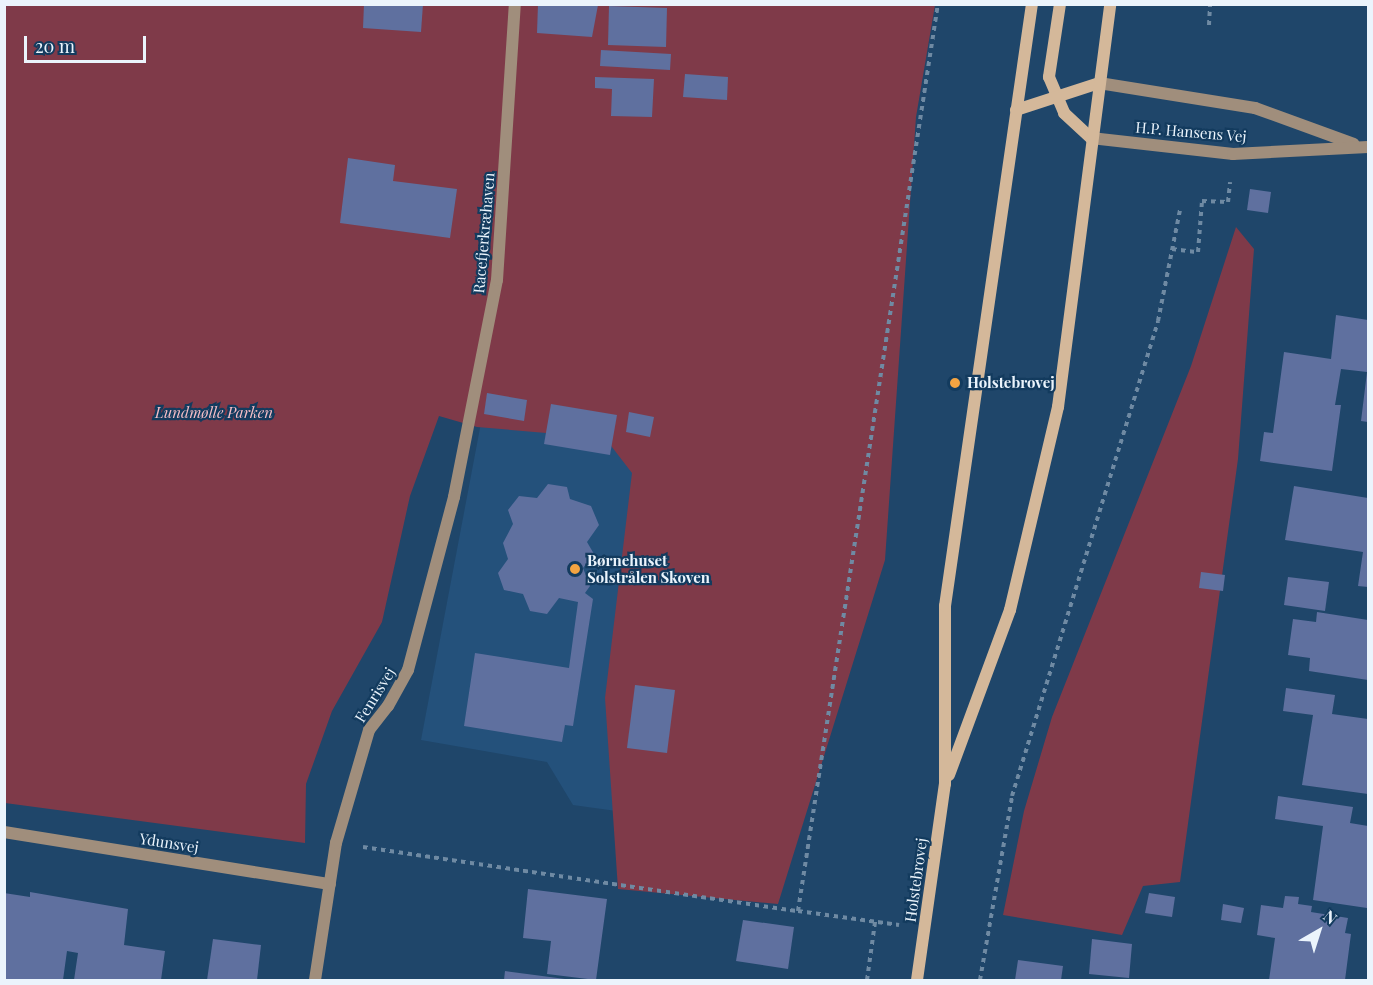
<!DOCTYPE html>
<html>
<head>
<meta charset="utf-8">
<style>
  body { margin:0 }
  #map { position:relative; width:1373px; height:985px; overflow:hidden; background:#1f466a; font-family:"Playfair Display",serif }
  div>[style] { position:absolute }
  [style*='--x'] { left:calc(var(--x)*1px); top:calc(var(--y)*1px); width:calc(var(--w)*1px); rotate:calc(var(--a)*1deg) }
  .built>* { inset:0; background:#24517b }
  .green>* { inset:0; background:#7f3a49 }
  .building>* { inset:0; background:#5f709f }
  .path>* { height:4px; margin-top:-2px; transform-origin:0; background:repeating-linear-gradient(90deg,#6f8aa3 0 4.5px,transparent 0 9px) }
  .service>* { height:12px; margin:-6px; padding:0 6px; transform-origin:6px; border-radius:6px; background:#a08e7c }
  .minor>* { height:12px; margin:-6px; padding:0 6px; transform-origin:6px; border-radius:6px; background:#a08e7c }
  .tertiary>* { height:12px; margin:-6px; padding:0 6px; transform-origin:6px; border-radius:6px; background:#a08e7c }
  .secondary>* { height:12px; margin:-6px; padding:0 6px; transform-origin:6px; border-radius:6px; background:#d4b89a }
  .dots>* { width:16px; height:16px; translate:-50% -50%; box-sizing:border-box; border:3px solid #133b5e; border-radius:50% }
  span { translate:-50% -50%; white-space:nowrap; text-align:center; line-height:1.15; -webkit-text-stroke:4.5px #133b5e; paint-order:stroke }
  .street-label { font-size:15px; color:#ebf4fc }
  .poi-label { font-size:15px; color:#ebf4fc; font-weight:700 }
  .left { translate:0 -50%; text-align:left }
  .park-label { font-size:15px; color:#f7bfc7; font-style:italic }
  .frame { position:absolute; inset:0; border:6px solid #ebf4fc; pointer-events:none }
  .north { position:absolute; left:1289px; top:901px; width:60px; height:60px; -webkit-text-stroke:4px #133b5e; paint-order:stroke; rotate:39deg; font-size:16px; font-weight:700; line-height:24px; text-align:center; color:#ebf4fc }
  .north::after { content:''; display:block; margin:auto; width:21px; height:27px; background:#ebf4fc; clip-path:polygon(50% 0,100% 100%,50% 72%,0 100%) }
  .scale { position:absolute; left:24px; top:36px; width:122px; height:27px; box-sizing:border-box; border:3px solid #ebf4fc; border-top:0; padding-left:8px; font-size:18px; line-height:21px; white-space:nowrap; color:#ebf4fc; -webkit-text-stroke:4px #133b5e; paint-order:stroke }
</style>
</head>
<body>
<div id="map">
  <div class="built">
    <div style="clip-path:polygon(498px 333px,666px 369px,667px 818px,573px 805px,547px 762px,421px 740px)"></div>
  </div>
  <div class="green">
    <div style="clip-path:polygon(5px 5px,935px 5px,916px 117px,885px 560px,778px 904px,618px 889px,605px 698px,632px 473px,605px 438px,477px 427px,439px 416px,410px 496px,382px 622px,332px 711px,306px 784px,305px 843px,5px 803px)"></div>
    <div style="clip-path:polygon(1236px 227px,1254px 249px,1238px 459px,1180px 882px,1143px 886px,1122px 935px,1003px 915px,1024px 811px,1052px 717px,1191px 366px)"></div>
  </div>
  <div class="building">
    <div style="clip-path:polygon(364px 4px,423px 4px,421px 32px,363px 28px)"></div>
    <div style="clip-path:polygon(538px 4px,598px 5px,592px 37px,537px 33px)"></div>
    <div style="clip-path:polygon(609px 6px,667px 8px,666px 47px,608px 45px)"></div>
    <div style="clip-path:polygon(601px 50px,671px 54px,670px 70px,600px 66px)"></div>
    <div style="clip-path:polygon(685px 74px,728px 77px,727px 100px,683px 97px)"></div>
    <div style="clip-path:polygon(595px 77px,654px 79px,652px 117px,611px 116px,612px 89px,595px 88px)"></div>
    <div style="clip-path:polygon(348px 158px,395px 165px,393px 181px,457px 189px,450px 238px,340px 223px)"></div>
    <div style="clip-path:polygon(1250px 189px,1271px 192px,1268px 213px,1247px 210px)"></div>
    <div style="clip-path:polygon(1336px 315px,1368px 320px,1368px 422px,1361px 421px,1367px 372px,1341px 369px,1335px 405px,1341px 405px,1332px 471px,1260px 461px,1264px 432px,1273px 433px,1284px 352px,1331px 359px)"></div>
    <div style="clip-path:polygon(487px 393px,527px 400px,524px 421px,484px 414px)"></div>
    <div style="clip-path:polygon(551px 404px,617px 415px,610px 455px,544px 444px)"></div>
    <div style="clip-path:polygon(629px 412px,654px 417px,650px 437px,626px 432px)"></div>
    <div style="clip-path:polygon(548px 484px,567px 487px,570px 499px,591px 506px,599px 525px,587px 542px,594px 554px,583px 568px,590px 586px,585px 593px,593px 599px,573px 726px,565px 725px,562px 742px,464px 726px,475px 653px,569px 668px,578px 602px,559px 598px,547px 614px,530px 611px,523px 594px,504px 590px,498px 573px,508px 559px,503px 543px,513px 524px,508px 510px,519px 496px,537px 498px)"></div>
    <div style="clip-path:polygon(1294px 486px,1368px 498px,1368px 587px,1358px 586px,1363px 552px,1285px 540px)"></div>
    <div style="clip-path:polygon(1201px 572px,1225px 575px,1223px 591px,1199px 588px)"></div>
    <div style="clip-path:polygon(1288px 577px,1329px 582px,1325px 611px,1284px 605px)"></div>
    <div style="clip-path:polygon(1317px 612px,1368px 620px,1368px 680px,1309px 671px,1310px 658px,1288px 655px,1293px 619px,1316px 622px)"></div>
    <div style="clip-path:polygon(635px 685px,675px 690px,667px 753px,627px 748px)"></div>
    <div style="clip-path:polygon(1286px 688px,1335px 695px,1332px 714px,1368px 719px,1368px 794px,1302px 785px,1313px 715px,1283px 711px)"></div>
    <div style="clip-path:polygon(1278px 796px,1353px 807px,1350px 823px,1368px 826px,1367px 908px,1313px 900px,1323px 826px,1275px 819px)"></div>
    <div style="clip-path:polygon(528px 889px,607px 899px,596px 980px,547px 974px,551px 941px,523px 938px)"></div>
    <div style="clip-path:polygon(30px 892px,128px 909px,124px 945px,165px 951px,161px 980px,74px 980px,78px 953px,67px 951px,63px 980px,4px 980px,4px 893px,30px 897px)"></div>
    <div style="clip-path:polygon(1149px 893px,1175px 897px,1172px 917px,1145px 913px)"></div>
    <div style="clip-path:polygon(1285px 896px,1299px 897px,1298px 904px,1312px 906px,1311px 912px,1348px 918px,1345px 933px,1351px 934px,1345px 980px,1269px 980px,1275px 938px,1257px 935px,1261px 905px,1283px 908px)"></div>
    <div style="clip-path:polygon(1223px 904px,1244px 908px,1241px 923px,1221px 920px)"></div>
    <div style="clip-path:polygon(743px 920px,794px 927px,788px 969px,736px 961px)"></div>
    <div style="clip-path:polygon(213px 939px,261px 945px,257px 980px,207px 980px)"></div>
    <div style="clip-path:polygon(1092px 939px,1132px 944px,1129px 978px,1089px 974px)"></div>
    <div style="clip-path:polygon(1018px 960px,1063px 966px,1061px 980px,1015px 980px)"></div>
    <div style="clip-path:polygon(505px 971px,565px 979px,565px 980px,504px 980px)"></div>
  </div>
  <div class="path">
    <div style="--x:1209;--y:25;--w:21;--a:-87"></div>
    <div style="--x:1172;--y:249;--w:26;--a:7"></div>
    <div style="--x:1198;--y:252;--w:51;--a:-85.5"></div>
    <div style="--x:1202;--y:201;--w:26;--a:2"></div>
    <div style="--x:1228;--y:202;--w:20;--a:-84"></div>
    <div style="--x:363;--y:847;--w:440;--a:8.4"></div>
    <div style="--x:798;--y:911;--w:918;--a:-81.23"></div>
    <div style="--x:798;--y:911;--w:102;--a:7.9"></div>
    <div style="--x:867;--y:980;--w:59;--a:-82.1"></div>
    <div style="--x:980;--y:980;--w:187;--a:-80.1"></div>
    <div style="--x:1012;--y:796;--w:497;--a:-72.9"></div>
    <div style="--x:1158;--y:321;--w:113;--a:-78.8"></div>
  </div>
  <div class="service">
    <div style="--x:454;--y:497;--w:221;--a:-78.8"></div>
    <div style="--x:497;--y:280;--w:277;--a:-86.3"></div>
  </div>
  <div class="minor">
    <div style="--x:4;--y:832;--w:330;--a:9.1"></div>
    <div style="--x:315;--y:980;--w:139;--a:-81.3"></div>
    <div style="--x:336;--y:843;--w:118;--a:-73.7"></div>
    <div style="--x:369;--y:730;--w:31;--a:-52"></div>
    <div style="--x:388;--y:706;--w:41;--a:-60.9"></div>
    <div style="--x:408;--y:670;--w:179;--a:-75.1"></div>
  </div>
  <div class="tertiary">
    <div style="--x:1099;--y:83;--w:158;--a:9.1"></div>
    <div style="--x:1255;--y:108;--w:105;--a:20"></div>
    <div style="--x:1091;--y:138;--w:143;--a:6.4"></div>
    <div style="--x:1233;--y:154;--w:135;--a:-3"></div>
  </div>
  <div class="secondary">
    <div style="--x:1060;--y:4;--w:74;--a:98.6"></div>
    <div style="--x:1049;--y:77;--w:39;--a:67"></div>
    <div style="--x:1064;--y:113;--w:37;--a:43"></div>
    <div style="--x:1016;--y:110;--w:87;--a:-18"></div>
    <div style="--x:949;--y:775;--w:176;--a:-69.7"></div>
    <div style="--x:1010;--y:610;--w:209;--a:-76.7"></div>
    <div style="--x:1058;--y:407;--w:406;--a:-82.6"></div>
    <div style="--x:917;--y:980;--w:198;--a:-81.9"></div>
    <div style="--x:945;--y:784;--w:178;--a:-90"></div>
    <div style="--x:945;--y:606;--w:608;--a:-81.78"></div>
  </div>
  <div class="dots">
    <div style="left:955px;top:383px;background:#f3a442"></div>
    <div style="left:575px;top:569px;background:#f3a442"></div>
  </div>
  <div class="street-label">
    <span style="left:1191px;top:132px;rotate:5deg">H.P. Hansens Vej</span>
    <span style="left:484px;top:233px;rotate:-85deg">Racefjerkræhaven</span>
    <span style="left:375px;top:695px;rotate:-58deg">Fenrisvej</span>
    <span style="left:169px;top:843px;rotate:9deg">Ydunsvej</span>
    <span style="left:916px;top:880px;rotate:-82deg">Holstebrovej</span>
  </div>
  <div class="poi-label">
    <span class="left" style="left:967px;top:383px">Holstebrovej</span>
    <span class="left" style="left:587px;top:569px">Børnehuset<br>Solstrålen Skoven</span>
  </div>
  <div class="park-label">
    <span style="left:214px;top:413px">Lundmølle Parken</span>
  </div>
  <div class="frame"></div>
  <div class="north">N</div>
  <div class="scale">20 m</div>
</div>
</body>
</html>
